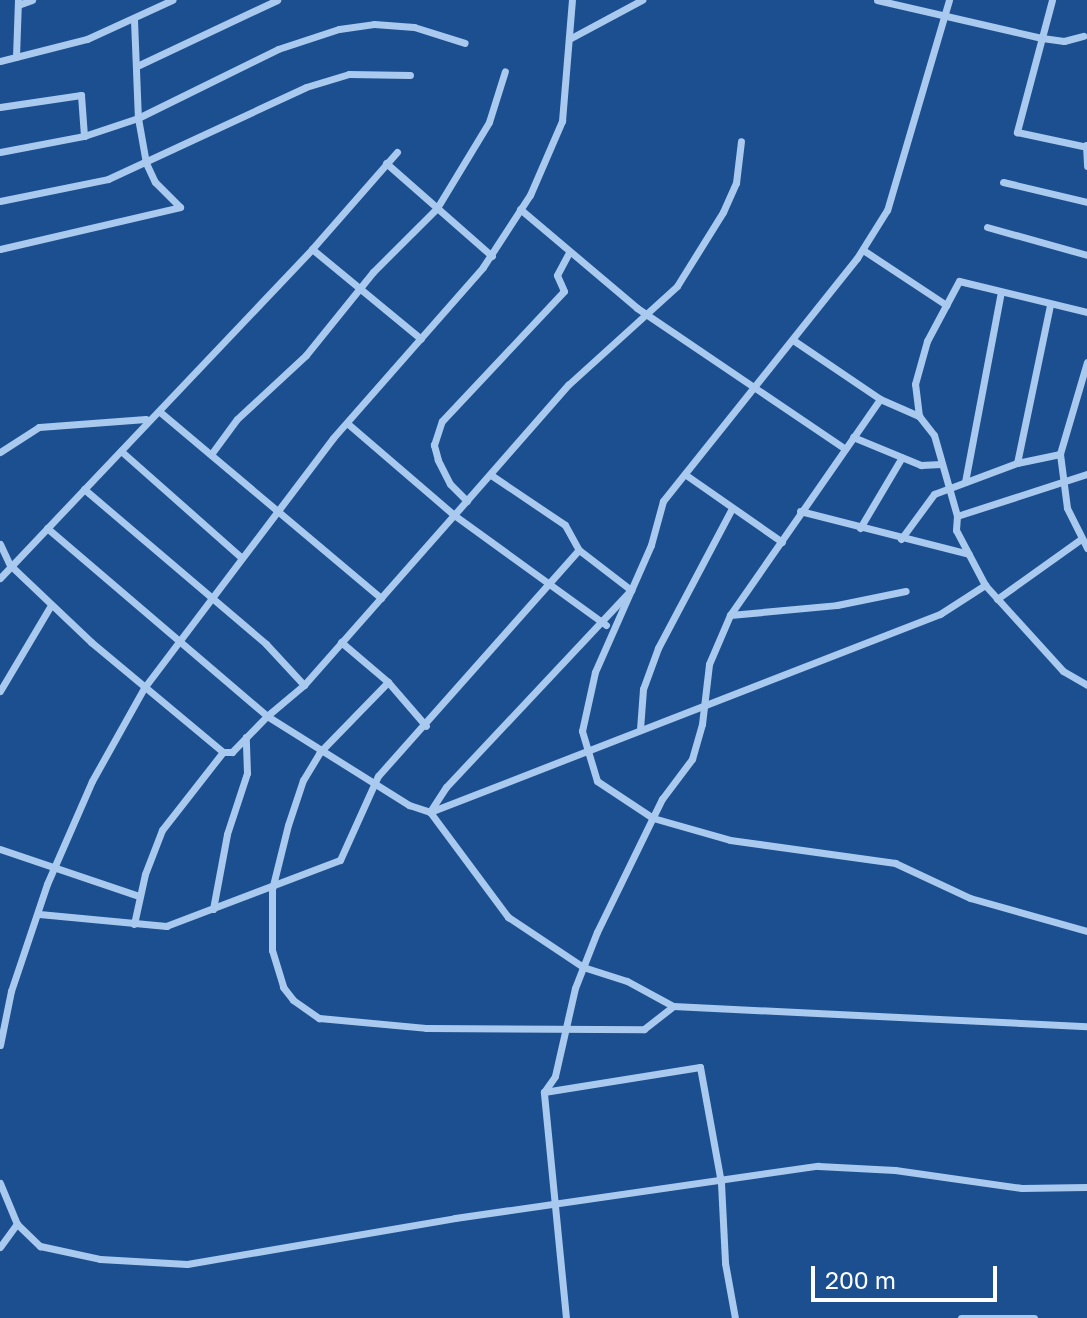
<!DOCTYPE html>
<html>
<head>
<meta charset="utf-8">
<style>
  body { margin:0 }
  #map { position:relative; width:1087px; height:1318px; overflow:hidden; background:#1b4f8f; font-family:"Golos Text",sans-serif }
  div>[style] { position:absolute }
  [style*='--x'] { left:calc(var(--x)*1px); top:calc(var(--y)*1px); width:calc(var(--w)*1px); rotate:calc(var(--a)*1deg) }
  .minor>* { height:7px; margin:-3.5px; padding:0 3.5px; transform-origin:3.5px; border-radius:3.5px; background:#a9c9ee }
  span { translate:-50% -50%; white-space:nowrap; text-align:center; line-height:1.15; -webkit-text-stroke:7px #1b4f8f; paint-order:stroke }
  .scale { position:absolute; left:811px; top:1266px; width:186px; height:36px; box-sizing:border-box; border:4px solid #fff; border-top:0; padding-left:10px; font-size:24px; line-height:28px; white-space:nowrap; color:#fff; -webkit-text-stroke:6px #1b4f8f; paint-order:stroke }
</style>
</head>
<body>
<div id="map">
  <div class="minor">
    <div style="--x:877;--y:0;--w:169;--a:13"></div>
    <div style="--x:1042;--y:38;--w:22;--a:8"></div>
    <div style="--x:1064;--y:41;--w:20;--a:-15"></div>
    <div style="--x:949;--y:0;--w:219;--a:106.4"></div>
    <div style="--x:887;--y:210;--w:57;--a:122"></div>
    <div style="--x:857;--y:258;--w:311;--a:128.6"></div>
    <div style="--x:663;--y:501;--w:46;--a:105.3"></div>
    <div style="--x:651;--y:545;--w:139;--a:113.8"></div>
    <div style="--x:595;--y:672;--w:60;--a:102.4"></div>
    <div style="--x:582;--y:731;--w:52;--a:73.3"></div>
    <div style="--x:597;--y:781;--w:67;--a:33.5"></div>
    <div style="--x:653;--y:818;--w:80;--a:15.9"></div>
    <div style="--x:730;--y:840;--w:167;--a:7.9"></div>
    <div style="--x:895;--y:863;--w:83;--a:25"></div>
    <div style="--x:970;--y:898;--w:122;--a:15.8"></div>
    <div style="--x:1052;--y:0;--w:137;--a:104.9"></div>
    <div style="--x:1017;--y:132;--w:72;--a:12.1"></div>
    <div style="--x:18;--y:5;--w:15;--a:-20"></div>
    <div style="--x:134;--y:20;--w:98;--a:87.7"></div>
    <div style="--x:138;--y:118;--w:46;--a:79.9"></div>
    <div style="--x:146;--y:163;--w:21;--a:65"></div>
    <div style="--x:155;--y:182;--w:35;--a:45"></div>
    <div style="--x:571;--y:38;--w:81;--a:-28.2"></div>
    <div style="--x:16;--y:57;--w:57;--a:-88"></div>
    <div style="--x:0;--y:61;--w:90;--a:-14.2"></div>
    <div style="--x:87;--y:39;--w:94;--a:-24.6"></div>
    <div style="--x:137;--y:66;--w:155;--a:-25.2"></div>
    <div style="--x:0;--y:107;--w:82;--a:-8.4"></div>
    <div style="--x:81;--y:95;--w:41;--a:85.8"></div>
    <div style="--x:1086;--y:145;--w:21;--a:87"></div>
    <div style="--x:0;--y:152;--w:86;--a:-10.8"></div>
    <div style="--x:84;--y:136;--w:57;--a:-18.4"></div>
    <div style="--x:138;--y:118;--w:156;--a:-26.2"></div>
    <div style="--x:278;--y:49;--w:64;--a:-18.2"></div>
    <div style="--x:339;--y:29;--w:35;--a:-8"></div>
    <div style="--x:374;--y:24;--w:40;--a:4.3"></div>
    <div style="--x:414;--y:27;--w:53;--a:17.4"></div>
    <div style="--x:386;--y:163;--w:141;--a:41.3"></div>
    <div style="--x:1003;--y:182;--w:86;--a:13.4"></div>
    <div style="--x:0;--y:201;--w:110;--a:-11.5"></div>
    <div style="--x:108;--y:179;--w:218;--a:-24.9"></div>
    <div style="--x:306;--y:87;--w:45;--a:-16.8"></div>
    <div style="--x:349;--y:74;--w:61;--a:0.9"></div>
    <div style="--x:520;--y:209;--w:153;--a:40.2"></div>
    <div style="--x:637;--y:308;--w:251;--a:34.1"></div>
    <div style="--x:987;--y:227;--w:104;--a:15.6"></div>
    <div style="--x:0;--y:249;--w:185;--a:-13.1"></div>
    <div style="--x:312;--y:249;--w:141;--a:39.5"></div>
    <div style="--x:863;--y:250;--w:100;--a:33.5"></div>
    <div style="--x:793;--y:340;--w:105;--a:34.1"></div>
    <div style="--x:1087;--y:362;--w:96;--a:106.4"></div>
    <div style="--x:1060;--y:454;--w:54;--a:82.6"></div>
    <div style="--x:1067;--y:508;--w:45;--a:63.4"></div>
    <div style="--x:160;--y:412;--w:289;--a:40.1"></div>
    <div style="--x:919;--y:416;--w:24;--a:52"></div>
    <div style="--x:934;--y:435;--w:84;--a:74.1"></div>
    <div style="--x:853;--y:437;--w:74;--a:22.4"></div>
    <div style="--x:921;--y:465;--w:20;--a:-3"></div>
    <div style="--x:121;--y:451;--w:160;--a:41.5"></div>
    <div style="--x:0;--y:452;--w:46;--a:-32.7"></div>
    <div style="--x:39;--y:427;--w:107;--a:-4.3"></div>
    <div style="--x:212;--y:453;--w:42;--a:-53.7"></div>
    <div style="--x:237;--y:419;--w:94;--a:-42.8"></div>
    <div style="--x:306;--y:355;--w:107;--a:-51.1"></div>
    <div style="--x:373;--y:272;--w:91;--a:-45"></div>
    <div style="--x:437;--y:208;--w:100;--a:-58.8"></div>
    <div style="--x:489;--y:122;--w:53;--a:-72.6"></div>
    <div style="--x:1017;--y:463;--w:161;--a:-78.2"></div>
    <div style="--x:491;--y:475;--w:89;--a:34"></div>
    <div style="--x:565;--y:525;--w:29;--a:61"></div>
    <div style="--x:579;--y:550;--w:66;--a:37.6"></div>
    <div style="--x:631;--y:590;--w:270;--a:133.2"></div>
    <div style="--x:446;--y:787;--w:30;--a:123"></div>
    <div style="--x:430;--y:812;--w:131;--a:53.4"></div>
    <div style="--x:508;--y:917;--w:90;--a:33.7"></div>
    <div style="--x:583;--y:967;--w:46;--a:17.7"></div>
    <div style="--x:627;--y:981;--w:52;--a:28.5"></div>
    <div style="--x:673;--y:1006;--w:414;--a:2.8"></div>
    <div style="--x:686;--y:475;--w:117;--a:34.9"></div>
    <div style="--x:965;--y:482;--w:193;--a:-79.3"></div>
    <div style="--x:84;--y:489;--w:239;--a:40.4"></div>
    <div style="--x:266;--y:644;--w:56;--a:47.2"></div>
    <div style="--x:467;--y:501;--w:24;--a:-135"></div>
    <div style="--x:450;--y:484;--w:27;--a:-117"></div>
    <div style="--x:438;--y:460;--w:16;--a:-105"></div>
    <div style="--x:434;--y:445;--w:25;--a:-72"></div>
    <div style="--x:442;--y:421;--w:178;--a:-46.8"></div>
    <div style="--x:564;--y:291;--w:17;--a:-114"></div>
    <div style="--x:557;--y:275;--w:26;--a:-62"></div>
    <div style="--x:800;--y:511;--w:174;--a:14.3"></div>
    <div style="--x:47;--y:528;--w:289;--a:40.5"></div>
    <div style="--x:267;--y:716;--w:48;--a:-40"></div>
    <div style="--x:304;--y:685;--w:227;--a:-48.6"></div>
    <div style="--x:454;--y:515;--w:141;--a:-139.3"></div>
    <div style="--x:860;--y:528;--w:82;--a:-59.4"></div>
    <div style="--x:901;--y:539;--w:56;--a:-53.7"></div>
    <div style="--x:934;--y:494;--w:89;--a:-20.5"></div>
    <div style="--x:1017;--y:463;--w:44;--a:-11.8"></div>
    <div style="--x:0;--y:544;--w:23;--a:65"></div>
    <div style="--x:10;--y:565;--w:112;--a:43.5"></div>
    <div style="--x:91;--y:642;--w:172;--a:39.8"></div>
    <div style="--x:223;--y:752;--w:9;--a:0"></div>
    <div style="--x:232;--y:752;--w:50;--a:-45.8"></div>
    <div style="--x:267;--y:716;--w:168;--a:32.1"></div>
    <div style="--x:409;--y:805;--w:22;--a:18"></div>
    <div style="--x:430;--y:812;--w:547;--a:-21.22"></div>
    <div style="--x:940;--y:614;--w:54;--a:-32.8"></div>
    <div style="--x:985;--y:585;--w:62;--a:-117.8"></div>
    <div style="--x:956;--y:530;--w:14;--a:-86"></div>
    <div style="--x:957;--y:516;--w:137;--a:-17.9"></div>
    <div style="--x:0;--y:578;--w:453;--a:-46.5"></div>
    <div style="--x:312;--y:249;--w:129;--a:-48.8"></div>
    <div style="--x:985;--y:585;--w:116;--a:47.8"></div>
    <div style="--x:1063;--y:671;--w:28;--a:30"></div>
    <div style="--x:997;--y:599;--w:103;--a:-35.5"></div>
    <div style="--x:730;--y:615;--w:107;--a:-5.3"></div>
    <div style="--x:837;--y:605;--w:70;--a:-11.5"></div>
    <div style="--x:606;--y:625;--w:188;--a:-144.1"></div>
    <div style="--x:454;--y:515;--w:173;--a:-48.8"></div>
    <div style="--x:568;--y:385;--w:147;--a:-42.2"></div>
    <div style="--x:677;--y:286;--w:87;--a:-58.1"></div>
    <div style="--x:723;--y:212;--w:32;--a:-66"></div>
    <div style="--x:736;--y:183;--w:42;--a:-83.2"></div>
    <div style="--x:341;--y:642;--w:62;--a:40.4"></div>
    <div style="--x:388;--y:682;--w:98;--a:134.2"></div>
    <div style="--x:320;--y:752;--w:33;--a:121"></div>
    <div style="--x:303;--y:780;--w:47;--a:108.4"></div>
    <div style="--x:288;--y:825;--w:66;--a:104"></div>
    <div style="--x:272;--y:889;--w:61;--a:90"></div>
    <div style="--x:272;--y:950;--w:39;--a:73"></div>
    <div style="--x:283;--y:987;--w:16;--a:52"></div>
    <div style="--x:293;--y:1000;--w:32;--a:35"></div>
    <div style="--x:319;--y:1018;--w:107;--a:5.3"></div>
    <div style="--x:426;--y:1028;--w:218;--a:0.3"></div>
    <div style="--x:644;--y:1029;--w:37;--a:-38"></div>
    <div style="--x:388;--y:682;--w:58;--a:49.2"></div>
    <div style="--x:0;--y:691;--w:100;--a:-59.3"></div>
    <div style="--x:640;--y:729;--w:40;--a:-85.7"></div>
    <div style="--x:643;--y:689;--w:44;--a:-69.9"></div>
    <div style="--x:658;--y:648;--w:158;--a:-62.1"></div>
    <div style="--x:0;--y:849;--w:147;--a:18.7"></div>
    <div style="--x:213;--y:909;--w:76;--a:-79.4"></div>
    <div style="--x:227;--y:834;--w:64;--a:-71.8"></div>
    <div style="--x:247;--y:773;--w:36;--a:-92"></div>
    <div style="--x:39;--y:914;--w:128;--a:5.4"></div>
    <div style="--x:166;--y:926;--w:186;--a:-20.8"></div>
    <div style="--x:340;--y:860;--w:92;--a:-65.7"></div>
    <div style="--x:378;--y:776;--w:302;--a:-48.4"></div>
    <div style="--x:134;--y:924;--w:51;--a:-77.6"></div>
    <div style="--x:145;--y:874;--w:47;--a:-68.9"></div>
    <div style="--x:162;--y:830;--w:99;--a:-52"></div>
    <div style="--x:0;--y:1045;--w:55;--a:-78.5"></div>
    <div style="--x:11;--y:991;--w:113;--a:-71.4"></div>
    <div style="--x:47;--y:884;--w:112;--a:-66.4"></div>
    <div style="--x:92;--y:781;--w:107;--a:-60.8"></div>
    <div style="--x:144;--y:688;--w:313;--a:-52.9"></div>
    <div style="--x:333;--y:438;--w:227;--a:-48.7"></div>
    <div style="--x:483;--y:267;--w:86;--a:-56.9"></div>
    <div style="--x:530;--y:195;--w:81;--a:-66.6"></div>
    <div style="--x:562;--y:121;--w:121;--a:-85.3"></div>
    <div style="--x:544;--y:1092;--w:158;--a:-9.1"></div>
    <div style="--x:700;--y:1067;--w:118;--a:79.7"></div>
    <div style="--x:721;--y:1183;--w:80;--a:87.1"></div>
    <div style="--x:725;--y:1263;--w:56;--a:79.7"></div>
    <div style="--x:0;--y:1183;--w:44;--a:67.5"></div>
    <div style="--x:17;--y:1224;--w:32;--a:44"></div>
    <div style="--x:40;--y:1246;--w:61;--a:12.2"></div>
    <div style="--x:100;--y:1259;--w:87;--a:3.3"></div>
    <div style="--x:187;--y:1264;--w:272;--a:-9.7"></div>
    <div style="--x:455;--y:1218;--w:367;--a:-8.2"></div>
    <div style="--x:818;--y:1166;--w:77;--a:3"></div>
    <div style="--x:895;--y:1170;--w:128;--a:8.1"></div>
    <div style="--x:1022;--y:1188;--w:65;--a:-0.9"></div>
    <div style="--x:0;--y:1247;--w:29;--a:-54"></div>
    <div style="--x:566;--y:1318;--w:227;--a:-95.6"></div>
    <div style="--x:544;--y:1092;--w:19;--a:-55"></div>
    <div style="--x:555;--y:1076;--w:90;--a:-77.2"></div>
    <div style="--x:575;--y:988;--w:60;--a:-68.6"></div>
    <div style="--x:597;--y:932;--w:148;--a:-64"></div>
    <div style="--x:662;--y:799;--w:50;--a:-53.1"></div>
    <div style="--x:692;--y:759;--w:36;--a:-74"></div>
    <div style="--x:702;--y:724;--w:60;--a:-83.3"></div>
    <div style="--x:709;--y:664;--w:53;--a:-66.8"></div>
    <div style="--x:730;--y:615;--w:263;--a:-55.2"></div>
    <div style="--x:880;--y:399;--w:43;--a:23.6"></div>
    <div style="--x:919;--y:416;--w:32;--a:-97"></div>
    <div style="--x:915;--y:384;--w:45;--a:-74.4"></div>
    <div style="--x:927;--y:341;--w:68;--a:-61.9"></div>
    <div style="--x:959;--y:281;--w:132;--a:13.6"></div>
    <div style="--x:961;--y:1318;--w:73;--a:0"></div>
  </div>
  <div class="scale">200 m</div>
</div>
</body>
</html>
